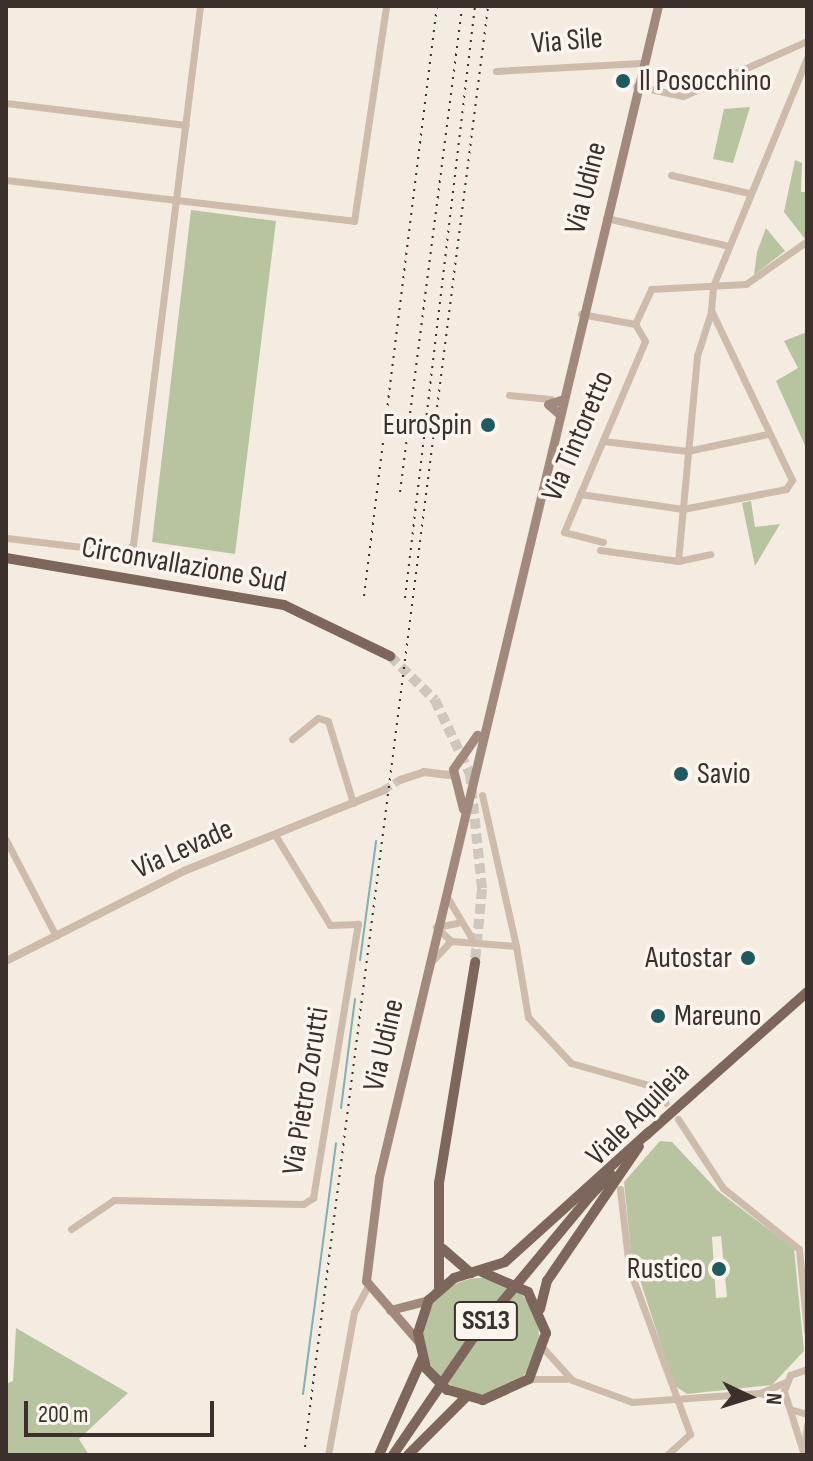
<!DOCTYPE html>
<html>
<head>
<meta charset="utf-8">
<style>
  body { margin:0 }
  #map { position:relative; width:813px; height:1461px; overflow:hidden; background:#f4ebe1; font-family:"Sofia Sans Condensed",sans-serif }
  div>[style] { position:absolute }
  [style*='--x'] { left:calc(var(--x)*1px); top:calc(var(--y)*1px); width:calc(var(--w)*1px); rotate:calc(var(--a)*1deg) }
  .green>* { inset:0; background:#b8c4a0 }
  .round { border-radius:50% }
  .stream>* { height:2px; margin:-1px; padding:0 1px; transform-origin:1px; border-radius:1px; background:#7fb0b2 }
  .tertiary-tunnel>* { height:8px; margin-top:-4px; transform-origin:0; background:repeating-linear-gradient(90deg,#cfc6bd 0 8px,transparent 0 12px) }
  .primary-tunnel>* { height:10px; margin-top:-5px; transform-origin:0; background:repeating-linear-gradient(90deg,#cfc6bd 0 10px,transparent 0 15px) }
  .minor>* { height:7px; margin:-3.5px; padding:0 3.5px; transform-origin:3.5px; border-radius:3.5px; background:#cdbbac }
  .tertiary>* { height:8px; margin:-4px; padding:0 4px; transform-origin:4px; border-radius:4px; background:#cdbbac }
  .secondary>* { height:9px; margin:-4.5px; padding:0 4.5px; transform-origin:4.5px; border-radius:4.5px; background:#a18a7d }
  .primary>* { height:10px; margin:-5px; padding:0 5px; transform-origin:5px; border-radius:5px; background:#7d675c }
  .rail>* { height:2px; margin-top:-1px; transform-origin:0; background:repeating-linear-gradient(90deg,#3b302b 0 2px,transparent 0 8px) }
  .primary-bridge>* { height:10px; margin:-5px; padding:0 5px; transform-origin:5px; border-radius:5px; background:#7d675c }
  .dots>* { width:22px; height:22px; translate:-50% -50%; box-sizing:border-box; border:4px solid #fbf5ee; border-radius:50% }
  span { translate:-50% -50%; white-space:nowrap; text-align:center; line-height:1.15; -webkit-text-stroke:7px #fbf5ee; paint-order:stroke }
  .shield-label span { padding:2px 6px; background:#fbf5ee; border:2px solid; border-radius:6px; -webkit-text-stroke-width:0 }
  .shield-label { font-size:28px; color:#3b302b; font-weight:700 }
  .street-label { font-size:30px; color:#3b302b }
  .poi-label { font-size:30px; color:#3b302b }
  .left { translate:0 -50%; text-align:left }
  .right { translate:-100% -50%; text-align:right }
  .frame { position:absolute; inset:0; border:8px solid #3b302b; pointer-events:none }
  .north { position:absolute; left:709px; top:1357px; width:80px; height:80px; -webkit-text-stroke:6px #fbf5ee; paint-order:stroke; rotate:94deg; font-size:22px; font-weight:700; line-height:32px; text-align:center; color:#3b302b }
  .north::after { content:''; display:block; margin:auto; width:28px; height:36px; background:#3b302b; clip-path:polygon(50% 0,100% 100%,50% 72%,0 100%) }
  .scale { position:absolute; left:24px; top:1401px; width:190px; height:36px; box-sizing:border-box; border:4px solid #3b302b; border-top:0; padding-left:10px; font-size:24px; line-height:28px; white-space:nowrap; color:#3b302b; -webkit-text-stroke:6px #fbf5ee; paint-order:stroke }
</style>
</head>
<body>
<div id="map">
  <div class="green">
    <div style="clip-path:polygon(750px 107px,733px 163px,713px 159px,724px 109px)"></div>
    <div style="clip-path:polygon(795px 160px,802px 163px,801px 192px,807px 192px,805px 239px,784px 212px)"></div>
    <div style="clip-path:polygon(191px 210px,276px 221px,235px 554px,152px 542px)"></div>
    <div style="clip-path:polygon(766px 228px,785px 251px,754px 275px,757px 252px)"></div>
    <div style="clip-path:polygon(807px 332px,807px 450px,776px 381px,798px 368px,784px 341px)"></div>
    <div style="clip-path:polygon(751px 501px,755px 527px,780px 524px,755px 566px,742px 503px)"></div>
    <div style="clip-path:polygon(evenodd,660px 1141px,672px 1142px,718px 1191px,794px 1249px,804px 1351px,772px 1385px,687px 1394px,674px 1385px,631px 1252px,624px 1182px,660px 1141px,721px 1236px,727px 1297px,716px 1298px,712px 1237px,721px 1236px)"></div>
    <div class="round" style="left:423px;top:1278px;width:116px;height:116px"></div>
    <div style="clip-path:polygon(16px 1328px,128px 1393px,79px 1439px,89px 1455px,6px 1455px,6px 1384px,13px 1381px)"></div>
  </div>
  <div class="stream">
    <div style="--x:360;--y:960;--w:120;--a:-82.3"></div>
    <div style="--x:341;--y:1108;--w:110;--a:-82.7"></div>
    <div style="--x:303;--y:1394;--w:253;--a:-82.5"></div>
  </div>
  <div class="tertiary-tunnel">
    <div style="--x:384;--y:790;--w:19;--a:-32"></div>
  </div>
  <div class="primary-tunnel">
    <div style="--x:390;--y:656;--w:63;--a:44.4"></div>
    <div style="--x:435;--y:700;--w:82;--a:64.7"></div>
    <div style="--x:470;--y:774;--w:116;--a:84"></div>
    <div style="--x:482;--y:889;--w:73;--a:95.5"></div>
  </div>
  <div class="minor">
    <div style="--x:496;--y:71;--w:145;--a:-3.2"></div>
    <div style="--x:636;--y:86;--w:48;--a:12"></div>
    <div style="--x:683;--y:96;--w:136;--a:-23.9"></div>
    <div style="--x:6;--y:103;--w:181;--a:7"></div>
    <div style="--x:671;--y:175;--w:80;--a:13"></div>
    <div style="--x:6;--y:180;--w:350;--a:6.7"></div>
    <div style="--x:354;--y:221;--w:217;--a:-81.5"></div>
    <div style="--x:606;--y:218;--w:126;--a:12.8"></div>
    <div style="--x:581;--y:314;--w:55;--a:10.5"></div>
    <div style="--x:635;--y:324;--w:38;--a:-65"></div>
    <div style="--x:651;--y:289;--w:95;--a:-3"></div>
    <div style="--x:746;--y:284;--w:75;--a:-35.2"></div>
    <div style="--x:509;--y:395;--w:42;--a:5.4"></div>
    <div style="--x:603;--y:441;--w:85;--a:6.8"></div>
    <div style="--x:687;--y:451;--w:83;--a:-11.9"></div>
    <div style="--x:580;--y:494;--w:104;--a:8.3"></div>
    <div style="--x:683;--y:509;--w:105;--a:-11"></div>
    <div style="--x:786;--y:489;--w:11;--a:-56"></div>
    <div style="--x:792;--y:480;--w:188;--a:-115.5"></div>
    <div style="--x:711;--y:310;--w:24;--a:-85"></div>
    <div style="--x:713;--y:286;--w:247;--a:-67.6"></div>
    <div style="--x:7;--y:538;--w:117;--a:6.9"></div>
    <div style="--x:123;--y:552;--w:12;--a:-35"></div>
    <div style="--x:133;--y:545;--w:543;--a:-82.91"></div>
    <div style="--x:603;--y:542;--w:40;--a:-165.6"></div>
    <div style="--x:564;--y:532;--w:207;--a:-67"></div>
    <div style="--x:645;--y:341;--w:20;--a:-120"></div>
    <div style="--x:600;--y:550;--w:79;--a:8"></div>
    <div style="--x:678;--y:561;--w:206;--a:-84.7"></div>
    <div style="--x:697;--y:356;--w:46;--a:-72.3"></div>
    <div style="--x:678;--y:561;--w:33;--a:-12"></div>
    <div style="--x:292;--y:739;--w:33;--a:-39"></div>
    <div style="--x:318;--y:718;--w:10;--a:17"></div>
    <div style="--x:328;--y:721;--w:86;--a:73"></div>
    <div style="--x:482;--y:795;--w:155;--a:77.3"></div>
    <div style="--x:6;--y:840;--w:108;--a:62.5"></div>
    <div style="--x:447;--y:897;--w:47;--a:59"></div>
    <div style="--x:457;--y:923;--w:21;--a:169"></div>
    <div style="--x:436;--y:927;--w:21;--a:43"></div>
    <div style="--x:451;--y:941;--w:65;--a:4.4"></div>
    <div style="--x:516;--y:946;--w:72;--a:80.4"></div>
    <div style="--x:528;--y:1017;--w:63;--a:46.9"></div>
    <div style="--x:571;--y:1063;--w:80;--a:15.9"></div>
    <div style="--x:648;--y:1085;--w:25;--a:45"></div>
    <div style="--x:433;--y:960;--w:26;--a:-47"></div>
    <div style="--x:678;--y:1119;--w:82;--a:56.9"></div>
    <div style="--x:723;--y:1188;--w:97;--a:38.8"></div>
    <div style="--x:799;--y:1249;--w:82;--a:84.4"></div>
    <div style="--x:620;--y:1189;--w:80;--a:83.5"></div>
    <div style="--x:629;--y:1268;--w:177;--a:69.8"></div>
    <div style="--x:690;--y:1434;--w:31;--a:138"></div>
    <div style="--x:71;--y:1229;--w:52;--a:-34"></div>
    <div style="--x:114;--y:1200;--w:189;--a:1.2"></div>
    <div style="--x:303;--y:1204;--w:12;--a:-31"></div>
    <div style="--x:313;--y:1198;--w:278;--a:-80.7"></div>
    <div style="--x:358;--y:924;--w:28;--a:178"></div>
    <div style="--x:330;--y:925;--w:105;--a:-121.4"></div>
    <div style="--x:544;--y:1349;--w:42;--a:47.9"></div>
    <div style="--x:572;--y:1380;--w:64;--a:20.1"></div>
    <div style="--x:632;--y:1402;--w:128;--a:-4"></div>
    <div style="--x:760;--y:1393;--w:28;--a:-23"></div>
    <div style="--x:529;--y:1379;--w:37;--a:0"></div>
    <div style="--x:760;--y:1393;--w:27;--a:17"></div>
    <div style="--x:793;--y:1410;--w:15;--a:16"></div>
    <div style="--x:804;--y:1449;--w:24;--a:-83"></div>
    <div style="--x:328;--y:1455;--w:145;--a:-79.7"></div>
    <div style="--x:354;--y:1312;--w:30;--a:-62"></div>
    <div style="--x:804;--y:1455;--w:67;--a:-107.4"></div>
    <div style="--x:784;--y:1391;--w:17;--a:-69"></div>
    <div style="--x:790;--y:1375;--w:18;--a:-19"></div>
  </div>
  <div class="tertiary">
    <div style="--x:400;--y:780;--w:25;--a:-18"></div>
    <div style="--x:424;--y:772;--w:31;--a:7"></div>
    <div style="--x:6;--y:961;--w:199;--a:-26.8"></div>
    <div style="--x:184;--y:871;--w:216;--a:-22"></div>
  </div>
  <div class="secondary">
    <div style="--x:558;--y:413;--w:13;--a:-138"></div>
    <div style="--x:548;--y:404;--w:14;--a:-17"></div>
    <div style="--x:463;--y:809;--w:41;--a:-104"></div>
    <div style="--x:453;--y:769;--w:42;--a:-54.8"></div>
    <div style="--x:390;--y:1310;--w:40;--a:-14.4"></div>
    <div style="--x:418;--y:1341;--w:79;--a:-130.9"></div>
    <div style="--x:366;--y:1281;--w:105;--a:-82.9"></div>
    <div style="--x:379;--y:1177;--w:1204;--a:-76.6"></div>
  </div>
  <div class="primary">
    <div style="--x:6;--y:558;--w:282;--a:9.6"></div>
    <div style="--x:284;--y:605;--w:118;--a:25.7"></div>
    <div style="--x:645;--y:1136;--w:217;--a:-41.6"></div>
    <div style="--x:590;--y:1196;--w:30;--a:-46"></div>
    <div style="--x:443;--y:1249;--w:37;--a:41"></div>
    <div style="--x:482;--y:1272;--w:50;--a:23.5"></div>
    <div style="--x:528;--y:1292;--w:45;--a:66.3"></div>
    <div style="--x:546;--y:1333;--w:49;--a:110.3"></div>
    <div style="--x:529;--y:1379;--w:51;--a:155.5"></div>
    <div style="--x:483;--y:1400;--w:37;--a:-164"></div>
    <div style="--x:447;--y:1390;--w:30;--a:-134"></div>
    <div style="--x:426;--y:1368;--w:36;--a:-103"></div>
    <div style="--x:418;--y:1333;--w:35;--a:-72"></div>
    <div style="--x:429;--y:1300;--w:33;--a:-41"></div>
    <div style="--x:454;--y:1278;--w:53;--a:-17.4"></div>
    <div style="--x:505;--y:1262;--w:194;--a:-42.1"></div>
    <div style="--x:439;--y:1287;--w:104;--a:-90"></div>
    <div style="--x:439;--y:1183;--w:224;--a:-80.7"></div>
    <div style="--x:540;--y:1309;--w:29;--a:-76"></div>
    <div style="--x:547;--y:1281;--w:163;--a:-55.7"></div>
    <div style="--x:379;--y:1455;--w:105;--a:-65.9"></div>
    <div style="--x:408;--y:1455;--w:81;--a:-45"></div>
  </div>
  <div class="rail">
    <div style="--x:400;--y:492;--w:490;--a:-82.7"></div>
    <div style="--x:364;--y:596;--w:594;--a:-82.95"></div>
    <div style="--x:405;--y:598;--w:596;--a:-83.26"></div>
    <div style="--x:304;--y:1455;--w:1461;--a:-82.76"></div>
  </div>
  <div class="primary-bridge">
    <div style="--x:393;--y:1455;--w:150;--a:-55.6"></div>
    <div style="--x:478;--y:1331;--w:175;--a:-50.3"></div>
  </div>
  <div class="dots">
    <div style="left:623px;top:81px;background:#1f5a5e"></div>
    <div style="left:488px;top:425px;background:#1f5a5e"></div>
    <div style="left:681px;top:774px;background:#1f5a5e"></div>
    <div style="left:748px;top:958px;background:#1f5a5e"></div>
    <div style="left:658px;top:1016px;background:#1f5a5e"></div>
    <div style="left:719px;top:1269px;background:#1f5a5e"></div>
  </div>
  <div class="shield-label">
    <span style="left:486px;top:1321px">SS13</span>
  </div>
  <div class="street-label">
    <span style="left:567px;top:41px;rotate:-5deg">Via Sile</span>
    <span style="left:586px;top:188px;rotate:-76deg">Via Udine</span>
    <span style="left:578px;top:436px;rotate:-67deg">Via Tintoretto</span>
    <span style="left:184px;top:565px;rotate:10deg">Circonvallazione Sud</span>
    <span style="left:183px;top:849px;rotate:-24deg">Via Levade</span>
    <span style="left:384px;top:1045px;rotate:-77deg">Via Udine</span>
    <span style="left:306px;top:1091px;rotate:-81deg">Via Pietro Zorutti</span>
    <span style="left:638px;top:1114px;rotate:-45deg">Viale Aquileia</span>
  </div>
  <div class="poi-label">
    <span class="left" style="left:639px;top:81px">Il Posocchino</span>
    <span class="right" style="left:472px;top:425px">EuroSpin</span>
    <span class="left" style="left:697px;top:774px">Savio</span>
    <span class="right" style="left:732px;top:958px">Autostar</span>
    <span class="left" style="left:674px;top:1016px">Mareuno</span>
    <span class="right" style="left:703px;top:1269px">Rustico</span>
  </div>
  <div class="frame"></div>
  <div class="north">N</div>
  <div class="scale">200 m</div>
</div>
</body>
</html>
